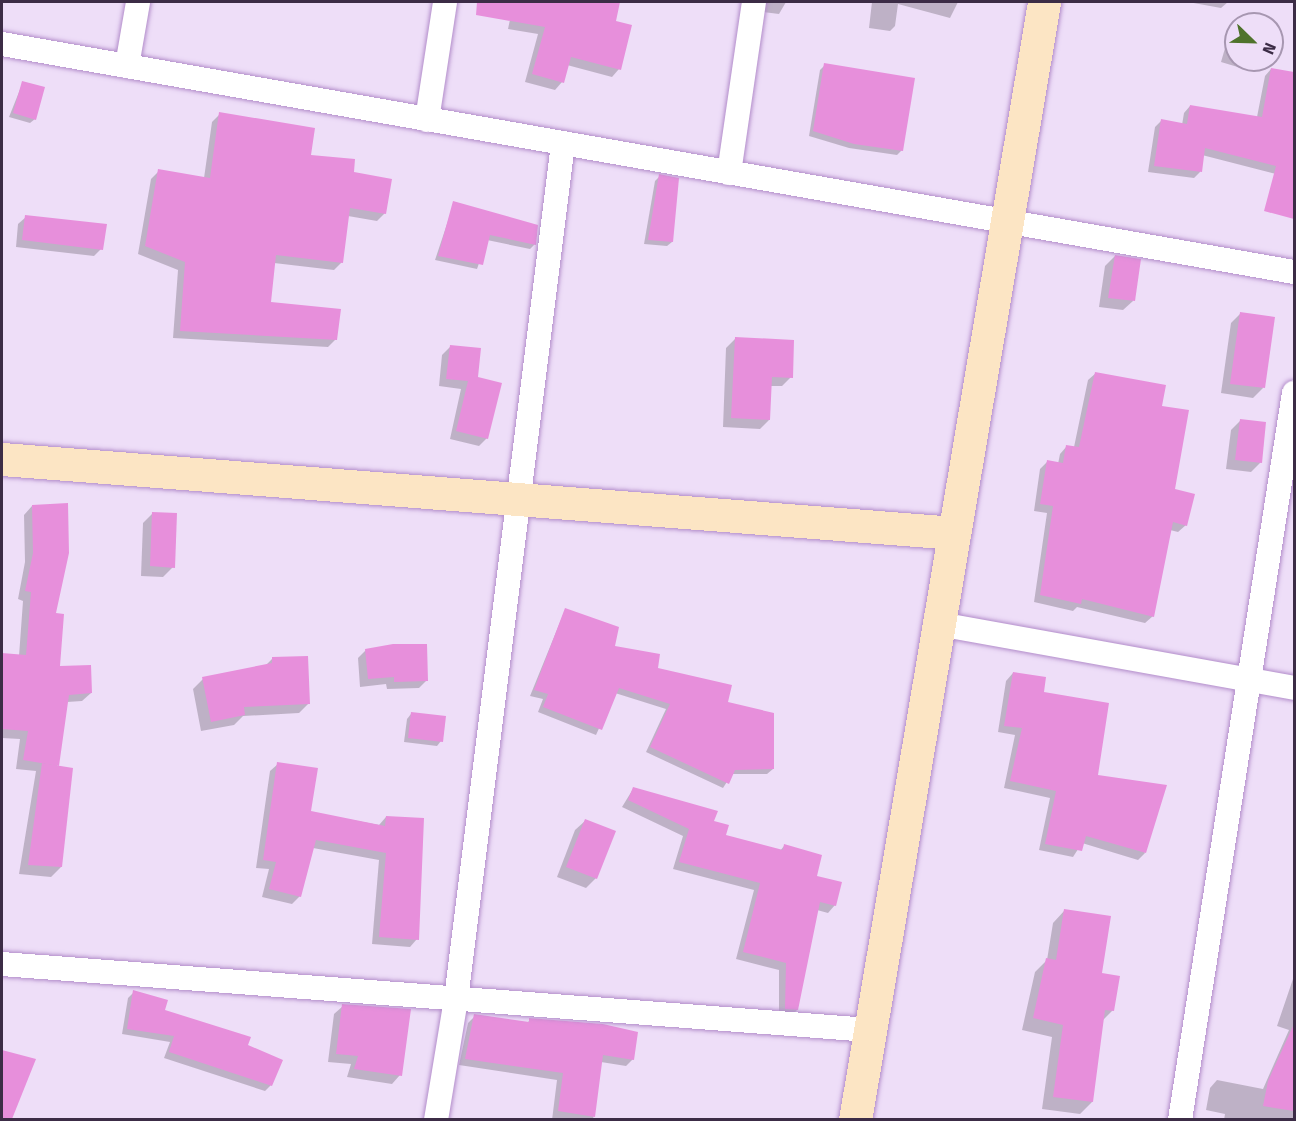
<!DOCTYPE html>
<html>
<head>
<meta charset="utf-8">
<style>
  body { margin:0 }
  #map { position:relative; width:1296px; height:1121px; overflow:hidden; background:#eedef8; font-family:"Fira Sans",sans-serif }
  div>[style] { position:absolute }
  [style*='--x'] { left:calc(var(--x)*1px); top:calc(var(--y)*1px); width:calc(var(--w)*1px); rotate:calc(var(--a)*1deg) }
  .shadow>* { inset:0; background:#0003 }
  .building>* { inset:0; background:#e78fdb }
  .roads { filter:drop-shadow(0 0 2px #b28cca) drop-shadow(0 0 2px #b28cca) }
  .street>* { height:24px; margin:-12px; padding:0 12px; transform-origin:12px; border-radius:12px; background:#fff }
  .secondary>* { height:33px; margin:-16.5px; padding:0 16.5px; transform-origin:16.5px; border-radius:16.5px; background:#fce5c4 }
  span { translate:-50% -50%; white-space:nowrap; text-align:center; line-height:1.15; -webkit-text-stroke:4.5px #eedef8; paint-order:stroke }
  .frame { position:absolute; inset:0; border:3px solid #3c2c46; pointer-events:none }
  .north { position:absolute; left:1224px; top:12px; width:60px; height:60px; box-sizing:border-box; background:#eedef8; border:2px solid #a797b1; border-radius:50%; rotate:113deg; font-size:16px; font-weight:700; line-height:24px; text-align:center; color:#3c2c46 }
  .north::after { content:''; display:block; margin:auto; width:21px; height:27px; background:#4f732c; clip-path:polygon(50% 0,100% 100%,50% 72%,0 100%) }
</style>
</head>
<body>
<div id="map">
  <div class="shadow">
    <div style="clip-path:polygon(498px 2px,619px 2px,614px 22px,619px 69px,612px 77px,567px 65px,562px 82px,555px 90px,525px 82px,538px 34px,508px 29px,512px 10px,497px 8px)"></div>
    <div style="clip-path:polygon(761px 2px,786px 2px,779px 14px,763px 12px)"></div>
    <div style="clip-path:polygon(872px 2px,958px 2px,950px 18px,898px 4px,895px 26px,890px 31px,869px 28px)"></div>
    <div style="clip-path:polygon(1188px 2px,1228px 2px,1221px 8px)"></div>
    <div style="clip-path:polygon(1236px 27px,1236px 60px,1258px 60px,1251px 71px,1221px 62px,1230px 31px)"></div>
    <div style="clip-path:polygon(825px 65px,902px 150px,897px 155px,849px 148px,809px 136px,820px 70px)"></div>
    <div style="clip-path:polygon(1271px 69px,1294px 73px,1294px 171px,1288px 177px,1202px 155px,1200px 172px,1194px 178px,1148px 172px,1155px 127px,1161px 121px,1182px 125px,1184px 113px,1190px 106px,1257px 117px,1265px 76px)"></div>
    <div style="clip-path:polygon(23px 82px,35px 119px,30px 123px,9px 117px)"></div>
    <div style="clip-path:polygon(220px 114px,352px 174px,385px 213px,377px 221px,348px 216px,342px 262px,334px 270px,274px 263px,269px 304px,336px 339px,328px 347px,173px 338px,178px 270px,138px 254px,151px 179px,159px 171px,204px 178px,212px 122px)"></div>
    <div style="clip-path:polygon(660px 176px,672px 242px,667px 246px,644px 244px,655px 181px)"></div>
    <div style="clip-path:polygon(454px 203px,535px 244px,530px 249px,487px 240px,477px 269px,435px 260px)"></div>
    <div style="clip-path:polygon(26px 217px,101px 249px,94px 256px,16px 247px,18px 224px)"></div>
    <div style="clip-path:polygon(1115px 256px,1133px 301px,1123px 310px,1099px 307px,1105px 266px)"></div>
    <div style="clip-path:polygon(1241px 313px,1263px 388px,1253px 398px,1221px 393px,1231px 323px)"></div>
    <div style="clip-path:polygon(735px 339px,791px 377px,782px 386px,771px 386px,769px 420px,760px 429px,723px 427px,726px 348px)"></div>
    <div style="clip-path:polygon(450px 347px,476px 378px,487px 438px,479px 446px,450px 439px,461px 389px,439px 386px,442px 355px)"></div>
    <div style="clip-path:polygon(1096px 373px,1160px 407px,1173px 490px,1186px 525px,1178px 532px,1170px 530px,1153px 616px,1145px 623px,1077px 607px,1073px 611px,1034px 602px,1047px 513px,1034px 511px,1040px 469px,1047px 462px,1058px 464px,1060px 454px,1067px 446px,1074px 447px,1088px 380px)"></div>
    <div style="clip-path:polygon(1241px 420px,1261px 462px,1251px 472px,1226px 469px,1231px 430px)"></div>
    <div style="clip-path:polygon(32px 506px,54px 614px,58px 668px,91px 693px,82px 701px,67px 702px,57px 765px,61px 867px,51px 877px,19px 874px,36px 771px,16px 769px,20px 739px,2px 738px,2px 654px,19px 656px,23px 601px,18px 599px,25px 562px,24px 515px)"></div>
    <div style="clip-path:polygon(153px 513px,173px 567px,163px 577px,141px 576px,143px 523px)"></div>
    <div style="clip-path:polygon(565px 610px,613px 647px,726px 704px,773px 769px,767px 774px,732px 774px,723px 788px,646px 752px,666px 709px,615px 693px,596px 735px,538px 712px,543px 699px,530px 696px)"></div>
    <div style="clip-path:polygon(366px 650px,427px 680px,419px 688px,387px 689px,386px 684px,360px 687px,358px 658px)"></div>
    <div style="clip-path:polygon(272px 659px,309px 703px,299px 713px,243px 716px,234px 725px,201px 731px,193px 689px,203px 679px,265px 666px)"></div>
    <div style="clip-path:polygon(1013px 673px,1042px 694px,1145px 853px,1138px 860px,1082px 843px,1073px 857px,1039px 850px,1050px 798px,1004px 788px,1015px 735px,998px 732px,1006px 681px)"></div>
    <div style="clip-path:polygon(411px 714px,441px 741px,437px 746px,404px 742px,407px 719px)"></div>
    <div style="clip-path:polygon(278px 764px,309px 812px,379px 825px,386px 817px,417px 939px,410px 947px,372px 944px,379px 860px,313px 848px,300px 896px,292px 904px,262px 897px,269px 869px,256px 868px,270px 771px)"></div>
    <div style="clip-path:polygon(633px 789px,712px 822px,724px 836px,780px 851px,784px 846px,835px 905px,828px 913px,817px 910px,797px 1010px,790px 1017px,779px 1016px,779px 970px,736px 959px,754px 890px,673px 869px,683px 836px,622px 807px)"></div>
    <div style="clip-path:polygon(585px 821px,596px 878px,586px 888px,557px 877px,575px 830px)"></div>
    <div style="clip-path:polygon(1065px 910px,1100px 975px,1113px 1010px,1102px 1021px,1092px 1102px,1080px 1114px,1042px 1109px,1052px 1037px,1022px 1030px,1035px 972px,1047px 960px,1053px 923px)"></div>
    <div style="clip-path:polygon(1294px 976px,1294px 1120px,1224px 1120px,1225px 1114px,1206px 1110px,1210px 1088px,1217px 1080px,1263px 1089px,1289px 1030px,1277px 1026px)"></div>
    <div style="clip-path:polygon(134px 992px,163px 1011px,247px 1046px,271px 1085px,265px 1091px,164px 1058px,170px 1042px,122px 1034px,128px 998px)"></div>
    <div style="clip-path:polygon(343px 1006px,400px 1075px,392px 1084px,347px 1077px,351px 1064px,328px 1062px,334px 1014px)"></div>
    <div style="clip-path:polygon(475px 1016px,527px 1023px,530px 1020px,633px 1059px,626px 1066px,601px 1062px,593px 1120px,552px 1120px,557px 1080px,459px 1065px,468px 1023px)"></div>
    <div style="clip-path:polygon(2px 1051px,34px 1060px,8px 1120px,2px 1118px)"></div>
  </div>
  <div class="building">
    <div style="clip-path:polygon(477px 2px,620px 2px,616px 21px,632px 25px,621px 70px,571px 57px,564px 83px,532px 74px,545px 27px,476px 15px)"></div>
    <div style="clip-path:polygon(824px 63px,915px 78px,903px 151px,854px 144px,813px 131px)"></div>
    <div style="clip-path:polygon(1271px 68px,1294px 72px,1294px 219px,1264px 211px,1276px 166px,1205px 148px,1202px 172px,1154px 166px,1161px 119px,1187px 124px,1190px 105px,1262px 117px)"></div>
    <div style="clip-path:polygon(22px 81px,45px 87px,36px 120px,13px 113px)"></div>
    <div style="clip-path:polygon(219px 112px,315px 128px,311px 155px,355px 159px,354px 172px,392px 179px,386px 214px,350px 208px,343px 263px,276px 255px,271px 302px,341px 309px,337px 340px,180px 331px,185px 262px,145px 246px,158px 169px,210px 178px)"></div>
    <div style="clip-path:polygon(659px 174px,679px 178px,673px 242px,648px 240px)"></div>
    <div style="clip-path:polygon(453px 201px,538px 225px,536px 245px,490px 235px,483px 265px,438px 256px)"></div>
    <div style="clip-path:polygon(25px 215px,107px 224px,103px 250px,22px 240px)"></div>
    <div style="clip-path:polygon(1115px 255px,1141px 259px,1135px 301px,1108px 298px)"></div>
    <div style="clip-path:polygon(1240px 312px,1275px 317px,1265px 388px,1230px 384px)"></div>
    <div style="clip-path:polygon(735px 337px,794px 340px,793px 378px,772px 377px,770px 420px,731px 418px)"></div>
    <div style="clip-path:polygon(450px 345px,481px 348px,478px 377px,502px 383px,488px 439px,456px 431px,468px 381px,446px 379px)"></div>
    <div style="clip-path:polygon(1095px 372px,1166px 385px,1162px 406px,1189px 410px,1175px 489px,1195px 494px,1187px 526px,1173px 522px,1154px 617px,1082px 599px,1081px 604px,1040px 595px,1053px 506px,1040px 504px,1047px 460px,1063px 463px,1066px 445px,1079px 447px)"></div>
    <div style="clip-path:polygon(1240px 419px,1266px 422px,1262px 463px,1235px 460px)"></div>
    <div style="clip-path:polygon(68px 503px,69px 553px,56px 613px,64px 614px,60px 666px,91px 665px,92px 693px,69px 695px,59px 766px,23px 760px,28px 731px,2px 729px,2px 653px,26px 655px,31px 592px,25px 591px,33px 553px,32px 505px)"></div>
    <div style="clip-path:polygon(152px 512px,177px 513px,175px 568px,150px 566px)"></div>
    <div style="clip-path:polygon(565px 608px,619px 627px,615px 646px,660px 654px,658px 668px,732px 685px,728px 702px,774px 713px,774px 769px,735px 770px,729px 784px,650px 747px,670px 704px,619px 688px,602px 730px,543px 707px,548px 694px,534px 690px)"></div>
    <div style="clip-path:polygon(393px 644px,427px 644px,428px 681px,394px 682px,394px 677px,368px 679px,365px 649px)"></div>
    <div style="clip-path:polygon(308px 656px,310px 704px,244px 707px,245px 715px,211px 722px,202px 677px,272px 663px,272px 657px)"></div>
    <div style="clip-path:polygon(1013px 672px,1046px 677px,1044px 692px,1109px 703px,1098px 775px,1167px 785px,1146px 853px,1086px 836px,1082px 851px,1045px 844px,1056px 791px,1010px 781px,1022px 728px,1004px 726px)"></div>
    <div style="clip-path:polygon(411px 712px,446px 716px,443px 742px,408px 738px)"></div>
    <div style="clip-path:polygon(277px 762px,318px 768px,311px 811px,385px 826px,386px 816px,424px 818px,419px 940px,379px 937px,386px 853px,316px 840px,301px 897px,269px 889px,276px 862px,263px 860px)"></div>
    <div style="clip-path:polygon(42px 763px,73px 768px,62px 867px,28px 865px)"></div>
    <div style="clip-path:polygon(633px 787px,718px 811px,714px 821px,729px 825px,726px 835px,783px 850px,784px 844px,822px 855px,817px 876px,842px 882px,836px 906px,820px 902px,798px 1010px,785px 1009px,786px 963px,743px 952px,760px 883px,679px 862px,689px 829px,628px 800px)"></div>
    <div style="clip-path:polygon(585px 819px,616px 831px,597px 879px,566px 867px)"></div>
    <div style="clip-path:polygon(1064px 909px,1111px 916px,1102px 973px,1120px 976px,1114px 1011px,1105px 1010px,1093px 1102px,1053px 1097px,1063px 1025px,1033px 1018px,1046px 958px,1056px 960px)"></div>
    <div style="clip-path:polygon(133px 990px,168px 1000px,165px 1010px,251px 1037px,248px 1045px,283px 1060px,272px 1086px,169px 1052px,174px 1036px,127px 1029px)"></div>
    <div style="clip-path:polygon(342px 1004px,411px 1009px,402px 1076px,354px 1069px,358px 1056px,336px 1054px)"></div>
    <div style="clip-path:polygon(474px 1014px,529px 1022px,529px 1018px,603px 1024px,638px 1032px,634px 1060px,603px 1055px,595px 1117px,558px 1111px,563px 1073px,465px 1059px)"></div>
    <div style="clip-path:polygon(1294px 1024px,1294px 1111px,1263px 1106px,1268px 1081px)"></div>
    <div style="clip-path:polygon(2px 1050px,36px 1059px,12px 1119px,2px 1119px)"></div>
  </div>
  <div class="roads">
    <div class="street">
      <div style="--x:2;--y:44;--w:1312;--a:10.01"></div>
      <div style="--x:127;--y:66;--w:65;--a:-80.2"></div>
      <div style="--x:427;--y:120;--w:119;--a:-81.3"></div>
      <div style="--x:729;--y:173;--w:173;--a:-81.7"></div>
      <div style="--x:939;--y:624;--w:361;--a:10.2"></div>
      <div style="--x:2;--y:964;--w:871;--a:4.35"></div>
      <div style="--x:436;--y:1120;--w:123;--a:-80.6"></div>
      <div style="--x:456;--y:999;--w:862;--a:-82.87"></div>
      <div style="--x:1180;--y:1120;--w:736;--a:-81.09"></div>
    </div>
    <div class="secondary">
      <div style="--x:2;--y:459;--w:955;--a:4.44"></div>
      <div style="--x:855;--y:1120;--w:1134;--a:-80.4"></div>
    </div>
  </div>
  <div class="frame"></div>
  <div class="north">N</div>
</div>
</body>
</html>
